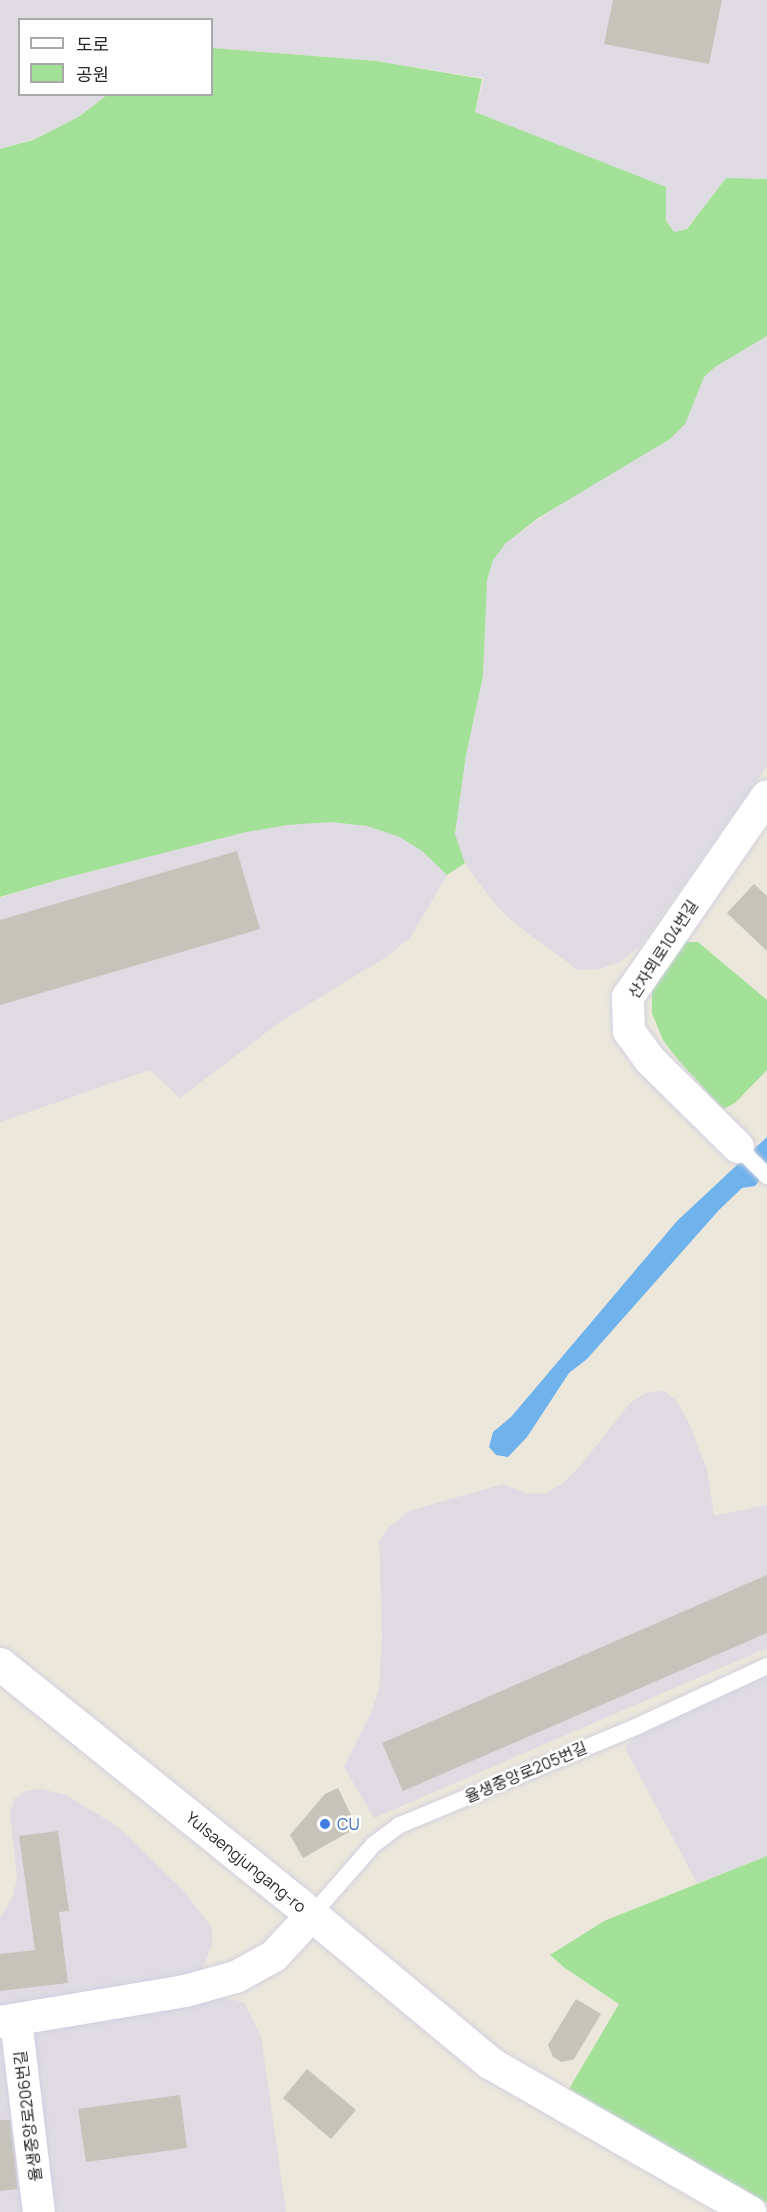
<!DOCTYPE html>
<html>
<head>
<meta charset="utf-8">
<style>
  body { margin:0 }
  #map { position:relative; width:767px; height:2212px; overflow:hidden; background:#ebe7db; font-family:Manrope,"Noto Sans KR",sans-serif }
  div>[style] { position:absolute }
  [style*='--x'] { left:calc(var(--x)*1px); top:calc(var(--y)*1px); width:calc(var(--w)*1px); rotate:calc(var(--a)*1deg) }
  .industrial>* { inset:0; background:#dfdbe3 }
  .green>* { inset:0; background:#a3e098 }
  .water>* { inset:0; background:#70b2eb }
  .building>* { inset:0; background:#c6c3ba }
  .roads { filter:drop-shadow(0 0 2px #d0d0e1) drop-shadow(0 0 2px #d0d0e1) }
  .service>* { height:16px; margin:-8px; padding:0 8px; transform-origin:8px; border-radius:8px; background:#fff }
  .minor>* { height:32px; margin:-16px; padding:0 16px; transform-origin:16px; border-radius:16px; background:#fff }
  .tertiary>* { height:33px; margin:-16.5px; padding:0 16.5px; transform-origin:16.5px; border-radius:16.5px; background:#fff }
  .dots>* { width:16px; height:16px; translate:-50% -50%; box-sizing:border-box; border:3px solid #fff; border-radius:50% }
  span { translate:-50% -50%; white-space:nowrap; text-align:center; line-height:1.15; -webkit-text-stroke:5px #fff; paint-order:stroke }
  .street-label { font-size:16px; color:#292929 }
  .shop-label { font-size:16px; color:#366cbe }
  .left { translate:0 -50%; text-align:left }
  .legend { position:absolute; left:18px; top:18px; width:195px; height:78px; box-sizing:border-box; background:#fff; border:2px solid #a9a9a9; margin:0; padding:8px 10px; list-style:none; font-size:18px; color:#292929 }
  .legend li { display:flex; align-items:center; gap:12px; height:30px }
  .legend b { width:30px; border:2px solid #a9a9a9 }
</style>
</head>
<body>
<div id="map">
  <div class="industrial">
    <div style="clip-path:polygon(0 0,767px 0,767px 179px,726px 178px,686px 229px,674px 233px,666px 221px,665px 187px,475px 112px,484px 78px,376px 61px,212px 48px,212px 20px,20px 20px,20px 94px,107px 95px,80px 116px,55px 129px,33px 139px,0 149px)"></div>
    <div style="clip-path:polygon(767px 336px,767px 766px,640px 946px,620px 962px,600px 969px,578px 970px,515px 924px,492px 901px,465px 863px,458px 847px,455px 834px,466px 755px,483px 676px,487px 580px,493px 560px,505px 543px,576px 494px,670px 439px,685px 423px,704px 377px,715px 367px)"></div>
    <div style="clip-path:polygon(331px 822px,367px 826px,400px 837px,422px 851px,447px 875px,410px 938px,386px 957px,280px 1022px,180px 1098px,150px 1070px,0 1122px,0 898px,61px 879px,246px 832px,288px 825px)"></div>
    <div style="clip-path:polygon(663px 1391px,676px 1400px,689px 1423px,707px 1470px,714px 1516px,767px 1505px,767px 1648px,374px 1818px,344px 1767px,370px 1715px,379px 1689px,382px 1637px,379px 1541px,389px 1527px,409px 1511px,503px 1484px,528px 1494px,546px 1493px,562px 1484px,580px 1466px,631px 1402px,646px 1393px)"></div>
    <div style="clip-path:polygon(767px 1676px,767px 1856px,697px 1883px,625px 1748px,635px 1736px)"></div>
    <div style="clip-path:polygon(41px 1789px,66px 1795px,117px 1826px,182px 1889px,211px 1926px,213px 1942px,201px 1973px,74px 1997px,0 2006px,0 1918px,13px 1896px,17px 1878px,10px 1815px,14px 1799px,26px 1791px)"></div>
    <div style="clip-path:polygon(217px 1997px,244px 2002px,261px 2036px,286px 2212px,0 2212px,0 2035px)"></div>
  </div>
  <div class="green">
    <div style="clip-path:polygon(212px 48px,376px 61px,482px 79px,475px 112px,666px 187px,666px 221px,674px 232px,687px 229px,726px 178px,767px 179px,767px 336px,715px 367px,704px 377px,685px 424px,670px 439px,538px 518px,506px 543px,493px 560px,487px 580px,483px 676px,466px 755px,455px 834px,465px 863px,447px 875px,422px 851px,400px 837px,367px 826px,331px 822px,288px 825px,246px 832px,61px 879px,0 897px,0 149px,33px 140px,55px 129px,80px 116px,107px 95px,212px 94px)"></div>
    <div style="clip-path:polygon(686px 942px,698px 942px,767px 1000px,767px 1070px,735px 1103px,723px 1109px,679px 1061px,663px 1040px,652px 1013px,652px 994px,658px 975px,676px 948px)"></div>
    <div style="clip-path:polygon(767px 1856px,767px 2203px,569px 2089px,619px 2004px,565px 1968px,550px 1955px,604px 1921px)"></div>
  </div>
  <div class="water">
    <div style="clip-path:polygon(767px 1137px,767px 1171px,755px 1186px,742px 1188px,719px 1210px,587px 1359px,569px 1373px,527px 1437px,508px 1457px,496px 1455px,489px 1447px,493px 1432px,511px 1417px,677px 1221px)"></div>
  </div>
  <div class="building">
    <div style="clip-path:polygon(613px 0,722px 0,709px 64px,604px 44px)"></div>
    <div style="clip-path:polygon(237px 851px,260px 929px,0 1005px,0 920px)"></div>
    <div style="clip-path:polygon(754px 884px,767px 896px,767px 951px,727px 913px)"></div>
    <div style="clip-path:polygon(767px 1575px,767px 1633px,403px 1791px,382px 1743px)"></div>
    <div style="clip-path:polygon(338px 1788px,351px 1815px,349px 1832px,303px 1858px,290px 1835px,325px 1794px)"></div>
    <div style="clip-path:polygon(58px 1831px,69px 1911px,59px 1912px,68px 1983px,0 1991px,0 1954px,35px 1950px,19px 1836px)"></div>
    <div style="clip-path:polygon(576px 1999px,601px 2014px,574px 2059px,562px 2062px,553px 2057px,548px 2045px)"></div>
    <div style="clip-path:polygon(307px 2069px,356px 2110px,331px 2139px,283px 2098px)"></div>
    <div style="clip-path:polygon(180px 2095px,187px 2148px,86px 2162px,78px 2109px)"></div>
    <div style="clip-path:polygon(0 2120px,10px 2120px,18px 2189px,0 2191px)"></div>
  </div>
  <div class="roads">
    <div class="service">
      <div style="--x:738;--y:1147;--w:41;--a:45"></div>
      <div style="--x:312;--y:1915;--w:93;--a:-48.9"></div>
      <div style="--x:373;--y:1845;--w:34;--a:-37"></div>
      <div style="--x:400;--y:1825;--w:258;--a:-22.6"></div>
      <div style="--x:638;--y:1726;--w:142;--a:-24.9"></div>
    </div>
    <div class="minor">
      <div style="--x:738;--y:1147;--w:124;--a:-135.3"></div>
      <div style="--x:650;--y:1060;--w:36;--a:-126"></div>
      <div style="--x:629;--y:1031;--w:34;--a:-92"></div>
      <div style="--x:628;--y:997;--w:244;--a:-55.3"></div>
      <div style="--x:16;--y:2020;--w:193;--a:83.2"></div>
      <div style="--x:0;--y:2022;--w:188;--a:-9.5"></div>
      <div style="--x:185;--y:1991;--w:53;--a:-15.4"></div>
      <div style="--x:236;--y:1977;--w:43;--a:-28.9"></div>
      <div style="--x:274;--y:1956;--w:56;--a:-47.2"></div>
      <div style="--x:490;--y:2063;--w:300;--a:29.8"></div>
    </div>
    <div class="tertiary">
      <div style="--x:0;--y:1664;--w:400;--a:38.8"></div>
      <div style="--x:312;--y:1915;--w:231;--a:39.7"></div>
    </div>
  </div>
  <div class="dots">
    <div style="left:325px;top:1824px;background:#3f7fe0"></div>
  </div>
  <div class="street-label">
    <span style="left:663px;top:949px;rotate:-57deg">산자뫼로104번길</span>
    <span style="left:526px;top:1772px;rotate:-23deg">율생중앙로205번길</span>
    <span style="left:246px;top:1862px;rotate:39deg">Yulsaengjungang-ro</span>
    <span style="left:28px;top:2116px;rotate:-97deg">율생중앙로206번길</span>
  </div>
  <div class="shop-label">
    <span class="left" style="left:337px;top:1824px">CU</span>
  </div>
  <ul class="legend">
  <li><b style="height:8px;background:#fff"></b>도로</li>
  <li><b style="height:16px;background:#a3e098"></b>공원</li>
  </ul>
</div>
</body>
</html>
